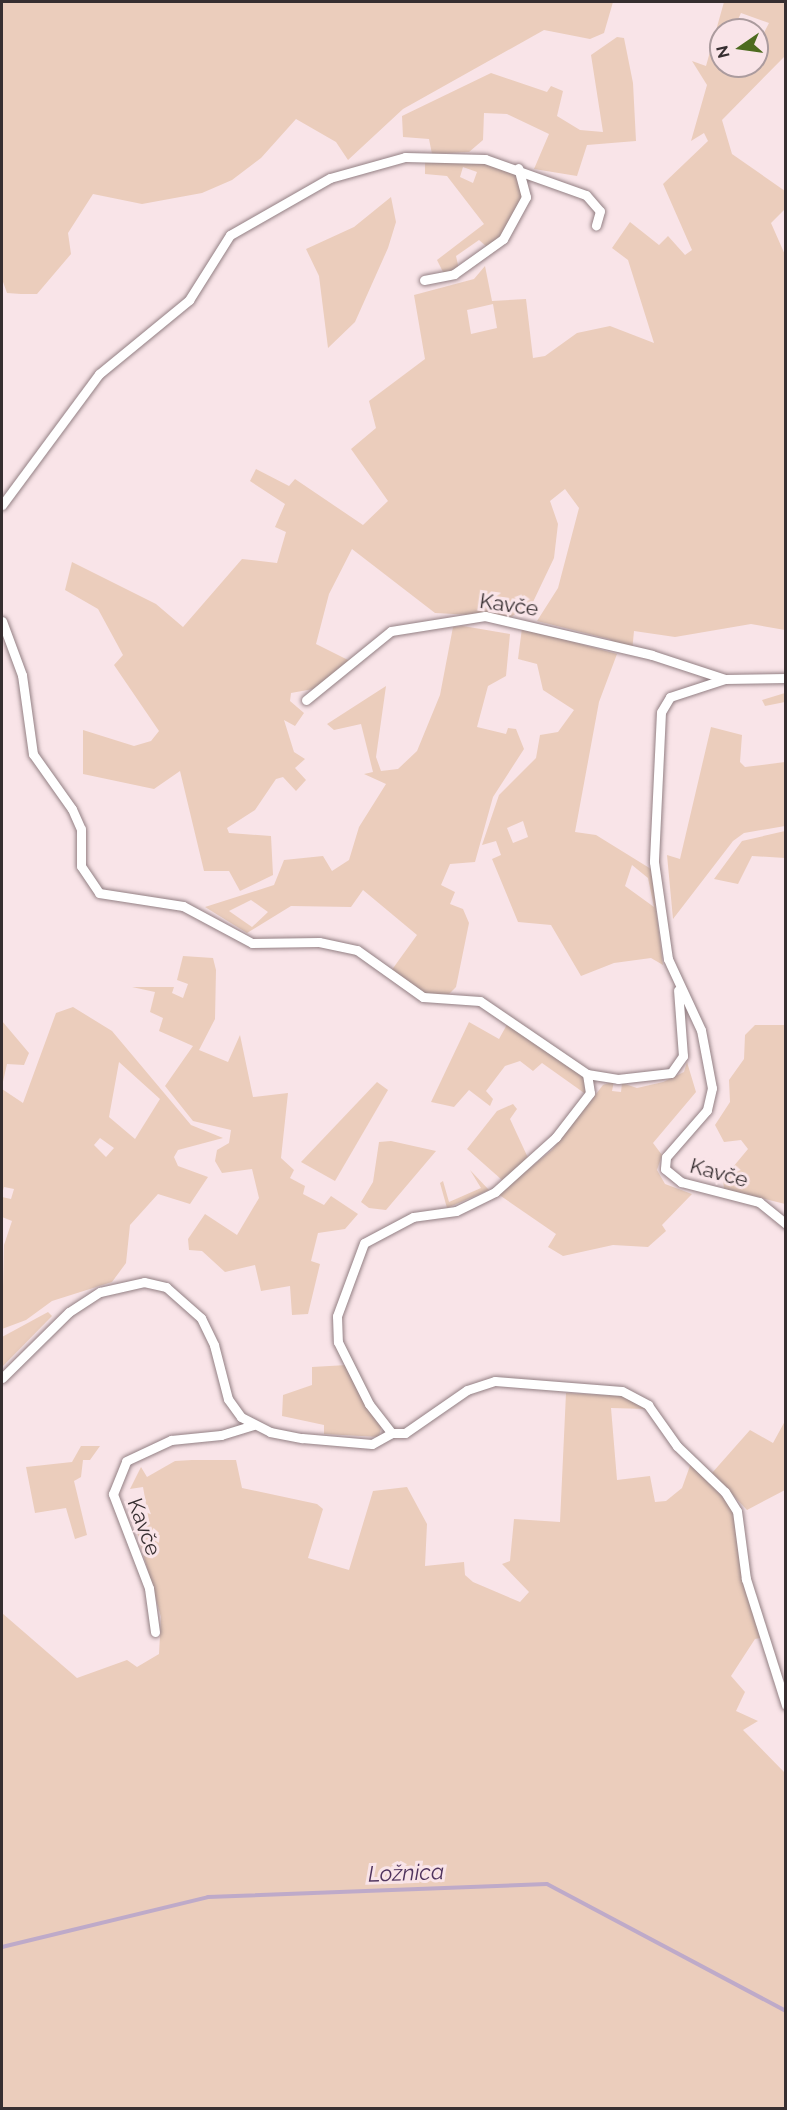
<!DOCTYPE html>
<html>
<head>
<meta charset="utf-8">
<style>
  body { margin:0 }
  #map { position:relative; width:787px; height:2110px; overflow:hidden; background:#f9e4e8; font-family:Raleway,sans-serif }
  div>[style] { position:absolute }
  [style*='--x'] { left:calc(var(--x)*1px); top:calc(var(--y)*1px); width:calc(var(--w)*1px); rotate:calc(var(--a)*1deg) }
  .green>* { inset:0; background:#ebcdbc }
  .stream>* { height:4px; margin:-2px; padding:0 2px; transform-origin:2px; border-radius:2px; background:#beaac9 }
  .roads { filter:drop-shadow(0 0 2px #938084) drop-shadow(0 0 2px #938084) }
  .minor>* { height:9px; margin:-4.5px; padding:0 4.5px; transform-origin:4.5px; border-radius:4.5px; background:#fff }
  span { translate:-50% -50%; white-space:nowrap; text-align:center; line-height:1.15; -webkit-text-stroke:6px #f9e4e8; paint-order:stroke }
  .street-label { font-size:21px; color:#362e30 }
  .water-label { font-size:22px; color:#50345e; font-style:italic }
  .frame { position:absolute; inset:0; border:3px solid #362e30; pointer-events:none }
  .north { position:absolute; left:709px; top:18px; width:60px; height:60px; box-sizing:border-box; background:#f9e4e8; border:2px solid #ab9b9e; border-radius:50%; rotate:257deg; font-size:16px; font-weight:700; line-height:24px; text-align:center; color:#362e30 }
  .north::after { content:''; display:block; margin:auto; width:21px; height:27px; background:#4d6b1f; clip-path:polygon(50% 0,100% 100%,50% 72%,0 100%) }
</style>
</head>
<body>
<div id="map">
  <div class="green">
    <div style="clip-path:polygon(2px 2px,613px 2px,604px 33px,590px 39px,544px 30px,403px 109px,348px 160px,336px 142px,296px 119px,261px 158px,232px 180px,202px 193px,142px 204px,93px 194px,68px 233px,71px 254px,37px 294px,21px 294px,7px 293px,2px 279px)"></div>
    <div style="clip-path:polygon(evenodd,724px 2px,785px 2px,785px 56px,722px 120px,732px 154px,785px 191px,785px 209px,771px 223px,786px 257px,785px 630px,751px 624px,675px 637px,634px 631px,632px 652px,609px 639px,537px 621px,558px 588px,579px 508px,565px 489px,550px 501px,558px 524px,554px 558px,533px 602px,511px 617px,435px 613px,352px 549px,329px 594px,316px 644px,350px 661px,313px 689px,291px 693px,290px 701px,304px 713px,295px 726px,284px 720px,294px 752px,305px 759px,295px 768px,306px 780px,296px 791px,283px 777px,276px 779px,255px 810px,227px 828px,229px 833px,271px 836px,273px 875px,240px 891px,229px 871px,204px 871px,180px 771px,154px 789px,83px 774px,83px 730px,134px 746px,151px 741px,159px 731px,114px 665px,123px 655px,98px 609px,65px 590px,72px 562px,156px 604px,183px 627px,242px 559px,277px 563px,286px 532px,275px 527px,285px 504px,250px 481px,256px 469px,289px 486px,295px 479px,363px 525px,388px 501px,351px 449px,376px 428px,369px 401px,425px 359px,414px 295px,474px 279px,485px 266px,492px 301px,526px 299px,533px 358px,545px 356px,577px 333px,610px 326px,654px 343px,628px 260px,612px 248px,630px 222px,659px 245px,668px 236px,685px 255px,692px 250px,663px 184px,708px 141px,704px 133px,691px 141px,707px 85px,692px 61px,706px 66px,724px 2px,741px 13px,769px 23px,757px 46px,757px 66px,721px 66px,721px 30px,733px 30px,741px 13px,724px 2px,493px 304px,497px 328px,471px 334px,467px 310px,493px 304px)"></div>
    <div style="clip-path:polygon(617px 37px,624px 38px,633px 83px,636px 141px,587px 145px,577px 176px,534px 169px,549px 134px,507px 114px,484px 113px,483px 140px,469px 152px,432px 154px,429px 139px,403px 137px,402px 116px,491px 73px,547px 92px,551px 86px,563px 91px,557px 116px,580px 130px,603px 132px,591px 55px)"></div>
    <div style="clip-path:polygon(evenodd,474px 160px,521px 172px,529px 199px,494px 253px,479px 240px,456px 256px,460px 274px,446px 278px,437px 260px,484px 224px,447px 176px,425px 174px,425px 161px,474px 160px,463px 167px,477px 172px,473px 183px,460px 177px,463px 167px)"></div>
    <div style="clip-path:polygon(391px 197px,396px 222px,388px 248px,355px 322px,328px 348px,319px 276px,306px 249px,354px 227px)"></div>
    <div style="clip-path:polygon(evenodd,463px 626px,510px 634px,506px 676px,488px 686px,477px 727px,506px 734px,508px 728px,516px 729px,524px 749px,493px 797px,475px 862px,450px 864px,441px 885px,455px 892px,450px 904px,463px 909px,469px 923px,456px 987px,449px 994px,424px 994px,391px 971px,417px 935px,363px 890px,351px 907px,291px 906px,247px 933px,205px 907px,274px 885px,284px 860px,323px 856px,332px 871px,349px 860px,359px 827px,386px 784px,364px 774px,373px 772px,361px 724px,334px 730px,327px 724px,386px 686px,376px 757px,381px 771px,398px 769px,417px 751px,440px 695px,453px 627px,463px 626px,251px 900px,268px 912px,252px 927px,229px 911px,251px 900px)"></div>
    <div style="clip-path:polygon(evenodd,522px 628px,617px 654px,599px 702px,575px 832px,596px 835px,651px 869px,663px 965px,651px 958px,614px 963px,581px 976px,551px 925px,518px 922px,492px 859px,501px 855px,496px 841px,482px 845px,499px 795px,536px 758px,540px 735px,558px 732px,574px 710px,543px 690px,537px 664px,518px 659px,522px 628px,523px 821px,528px 837px,513px 843px,507px 828px,523px 821px,522px 628px,632px 865px,648px 878px,654px 907px,625px 886px,632px 865px)"></div>
    <div style="clip-path:polygon(785px 693px,785px 702px,765px 706px,762px 700px)"></div>
    <div style="clip-path:polygon(711px 727px,742px 735px,740px 762px,745px 767px,785px 762px,785px 826px,744px 833px,733px 841px,673px 919px,667px 855px,680px 859px)"></div>
    <div style="clip-path:polygon(785px 831px,785px 858px,752px 856px,738px 884px,714px 879px,742px 841px)"></div>
    <div style="clip-path:polygon(183px 956px,213px 958px,216px 970px,215px 1019px,199px 1050px,228px 1062px,240px 1035px,253px 1097px,288px 1093px,281px 1158px,294px 1170px,290px 1178px,305px 1186px,303px 1194px,324px 1205px,331px 1196px,358px 1214px,345px 1229px,318px 1233px,311px 1261px,320px 1264px,308px 1314px,292px 1315px,290px 1286px,261px 1291px,255px 1265px,225px 1272px,202px 1251px,189px 1250px,188px 1239px,205px 1214px,237px 1235px,259px 1198px,252px 1169px,222px 1173px,215px 1161px,217px 1150px,229px 1143px,231px 1130px,193px 1121px,165px 1086px,193px 1046px,159px 1031px,163px 1018px,150px 1012px,155px 992px,132px 987px,174px 987px,172px 993px,183px 998px,188px 984px,177px 980px)"></div>
    <div style="clip-path:polygon(evenodd,73px 1007px,112px 1031px,191px 1125px,223px 1138px,178px 1150px,174px 1157px,178px 1166px,208px 1177px,190px 1204px,158px 1194px,130px 1225px,126px 1263px,112px 1282px,52px 1301px,26px 1320px,2px 1329px,4px 1245px,12px 1221px,2px 1217px,2px 1197px,11px 1199px,14px 1189px,4px 1187px,2px 1194px,2px 1089px,23px 1103px,56px 1013px,73px 1007px,119px 1062px,160px 1099px,135px 1139px,109px 1117px,119px 1062px,73px 1007px,100px 1138px,114px 1148px,106px 1157px,94px 1145px,100px 1138px)"></div>
    <div style="clip-path:polygon(2px 1021px,29px 1053px,24px 1065px,7px 1064px,2px 1086px)"></div>
    <div style="clip-path:polygon(509px 1021px,586px 1077px,587px 1095px,542px 1063px,533px 1071px,520px 1061px,505px 1066px,486px 1091px,493px 1099px,490px 1106px,469px 1090px,454px 1107px,431px 1102px,469px 1022px,499px 1039px)"></div>
    <div style="clip-path:polygon(755px 1025px,785px 1025px,785px 1204px,724px 1189px,723px 1179px,748px 1149px,741px 1140px,724px 1142px,715px 1125px,730px 1102px,729px 1080px,744px 1059px,745px 1035px)"></div>
    <div style="clip-path:polygon(687px 1062px,696px 1092px,653px 1143px,662px 1155px,657px 1170px,665px 1184px,692px 1194px,662px 1225px,666px 1231px,648px 1247px,613px 1245px,563px 1256px,548px 1247px,556px 1234px,498px 1194px,552px 1150px,603px 1085px,614px 1081px,612px 1091px,621px 1092px,622px 1083px,637px 1088px,663px 1082px,684px 1072px)"></div>
    <div style="clip-path:polygon(377px 1082px,388px 1090px,335px 1181px,301px 1162px)"></div>
    <div style="clip-path:polygon(513px 1104px,517px 1109px,510px 1119px,529px 1160px,502px 1180px,467px 1149px,497px 1111px)"></div>
    <div style="clip-path:polygon(391px 1141px,436px 1151px,386px 1210px,369px 1208px,361px 1202px,373px 1182px,379px 1142px)"></div>
    <div style="clip-path:polygon(470px 1170px,489px 1190px,447px 1208px,440px 1183px,443px 1181px,449px 1202px,481px 1188px)"></div>
    <div style="clip-path:polygon(48px 1312px,52px 1316px,2px 1367px,2px 1337px)"></div>
    <div style="clip-path:polygon(347px 1365px,382px 1423px,379px 1437px,324px 1434px,324px 1425px,282px 1416px,283px 1395px,312px 1385px,312px 1367px)"></div>
    <div style="clip-path:polygon(566px 1393px,623px 1396px,647px 1409px,611px 1408px,617px 1480px,650px 1476px,655px 1502px,666px 1501px,682px 1488px,691px 1463px,732px 1507px,766px 1637px,755px 1639px,731px 1676px,745px 1692px,736px 1711px,758px 1721px,743px 1730px,785px 1773px,785px 2108px,2px 2108px,2px 1613px,77px 1678px,127px 1660px,137px 1667px,159px 1654px,161px 1617px,135px 1525px,149px 1521px,143px 1487px,130px 1489px,141px 1467px,147px 1477px,175px 1461px,192px 1460px,236px 1460px,242px 1488px,317px 1504px,323px 1509px,308px 1558px,349px 1570px,373px 1491px,407px 1487px,427px 1524px,425px 1566px,464px 1562px,465px 1575px,473px 1582px,520px 1602px,529px 1592px,502px 1564px,510px 1561px,514px 1519px,560px 1522px)"></div>
    <div style="clip-path:polygon(785px 1421px,785px 1490px,747px 1510px,712px 1473px,750px 1430px,773px 1443px)"></div>
    <div style="clip-path:polygon(81px 1446px,100px 1446px,90px 1460px,83px 1460px,81px 1477px,74px 1481px,87px 1535px,75px 1539px,66px 1508px,35px 1513px,26px 1467px,72px 1462px)"></div>
  </div>
  <div class="stream">
    <div style="--x:2;--y:1947;--w:212;--a:-13.6"></div>
    <div style="--x:208;--y:1897;--w:339;--a:-2.2"></div>
    <div style="--x:547;--y:1884;--w:271;--a:28"></div>
  </div>
  <div class="roads">
    <div class="minor">
      <div style="--x:424;--y:280;--w:31;--a:-11"></div>
      <div style="--x:454;--y:274;--w:60;--a:-35.5"></div>
      <div style="--x:503;--y:239;--w:48;--a:-61.3"></div>
      <div style="--x:526;--y:197;--w:30;--a:-105"></div>
      <div style="--x:2;--y:505;--w:163;--a:-53.5"></div>
      <div style="--x:99;--y:374;--w:117;--a:-39.4"></div>
      <div style="--x:189;--y:300;--w:77;--a:-57.8"></div>
      <div style="--x:230;--y:235;--w:115;--a:-29.7"></div>
      <div style="--x:330;--y:178;--w:78;--a:-15.6"></div>
      <div style="--x:405;--y:157;--w:80;--a:1.4"></div>
      <div style="--x:485;--y:159;--w:107;--a:19.6"></div>
      <div style="--x:586;--y:195;--w:21;--a:49"></div>
      <div style="--x:600;--y:211;--w:15;--a:106"></div>
      <div style="--x:2;--y:621;--w:58;--a:69.7"></div>
      <div style="--x:22;--y:675;--w:80;--a:82.1"></div>
      <div style="--x:33;--y:754;--w:67;--a:54.7"></div>
      <div style="--x:72;--y:809;--w:22;--a:66"></div>
      <div style="--x:81;--y:829;--w:37;--a:90"></div>
      <div style="--x:81;--y:866;--w:32;--a:56"></div>
      <div style="--x:99;--y:893;--w:85;--a:8.8"></div>
      <div style="--x:183;--y:906;--w:78;--a:28.2"></div>
      <div style="--x:252;--y:943;--w:67;--a:-0.9"></div>
      <div style="--x:319;--y:942;--w:39;--a:12"></div>
      <div style="--x:357;--y:950;--w:81;--a:35.5"></div>
      <div style="--x:423;--y:997;--w:57;--a:4"></div>
      <div style="--x:480;--y:1001;--w:130;--a:34.3"></div>
      <div style="--x:587;--y:1074;--w:19;--a:81"></div>
      <div style="--x:590;--y:1093;--w:56;--a:127.7"></div>
      <div style="--x:556;--y:1137;--w:82;--a:138"></div>
      <div style="--x:495;--y:1192;--w:43;--a:154"></div>
      <div style="--x:456;--y:1211;--w:43;--a:172.1"></div>
      <div style="--x:413;--y:1217;--w:55;--a:152"></div>
      <div style="--x:364;--y:1243;--w:78;--a:110.3"></div>
      <div style="--x:337;--y:1316;--w:26;--a:88"></div>
      <div style="--x:338;--y:1342;--w:69;--a:63.4"></div>
      <div style="--x:369;--y:1404;--w:37;--a:52"></div>
      <div style="--x:392;--y:1433;--w:13;--a:0"></div>
      <div style="--x:405;--y:1433;--w:75;--a:-34.7"></div>
      <div style="--x:467;--y:1390;--w:29;--a:-18"></div>
      <div style="--x:495;--y:1381;--w:127;--a:4.5"></div>
      <div style="--x:622;--y:1391;--w:30;--a:28"></div>
      <div style="--x:648;--y:1405;--w:50;--a:54.7"></div>
      <div style="--x:677;--y:1446;--w:66;--a:43.8"></div>
      <div style="--x:725;--y:1492;--w:22;--a:58"></div>
      <div style="--x:737;--y:1511;--w:69;--a:82.5"></div>
      <div style="--x:746;--y:1579;--w:132;--a:72.4"></div>
      <div style="--x:786;--y:678;--w:61;--a:179.1"></div>
      <div style="--x:725;--y:679;--w:58;--a:161.9"></div>
      <div style="--x:670;--y:697;--w:17;--a:121"></div>
      <div style="--x:661;--y:712;--w:150;--a:92.7"></div>
      <div style="--x:654;--y:862;--w:98;--a:81.8"></div>
      <div style="--x:668;--y:959;--w:78;--a:65.1"></div>
      <div style="--x:701;--y:1030;--w:59;--a:79.3"></div>
      <div style="--x:712;--y:1088;--w:23;--a:103"></div>
      <div style="--x:707;--y:1110;--w:62;--a:131.1"></div>
      <div style="--x:666;--y:1157;--w:12;--a:95"></div>
      <div style="--x:665;--y:1169;--w:21;--a:39"></div>
      <div style="--x:681;--y:1182;--w:81;--a:14.4"></div>
      <div style="--x:759;--y:1202;--w:35;--a:39"></div>
      <div style="--x:306;--y:700;--w:109;--a:-39.1"></div>
      <div style="--x:391;--y:631;--w:95;--a:-9.1"></div>
      <div style="--x:485;--y:616;--w:171;--a:13.1"></div>
      <div style="--x:652;--y:655;--w:77;--a:18.2"></div>
      <div style="--x:587;--y:1074;--w:31;--a:9"></div>
      <div style="--x:618;--y:1079;--w:53;--a:-6.5"></div>
      <div style="--x:671;--y:1073;--w:21;--a:-55"></div>
      <div style="--x:683;--y:1056;--w:66;--a:-94.3"></div>
      <div style="--x:2;--y:1378;--w:94;--a:-44.6"></div>
      <div style="--x:69;--y:1312;--w:37;--a:-33"></div>
      <div style="--x:100;--y:1292;--w:45;--a:-12.8"></div>
      <div style="--x:144;--y:1282;--w:23;--a:13"></div>
      <div style="--x:166;--y:1287;--w:47;--a:41.5"></div>
      <div style="--x:201;--y:1318;--w:30;--a:64"></div>
      <div style="--x:214;--y:1345;--w:56;--a:75.5"></div>
      <div style="--x:228;--y:1399;--w:22;--a:54"></div>
      <div style="--x:241;--y:1417;--w:33;--a:27"></div>
      <div style="--x:270;--y:1432;--w:33;--a:11"></div>
      <div style="--x:302;--y:1438;--w:70;--a:4.9"></div>
      <div style="--x:372;--y:1444;--w:23;--a:-29"></div>
      <div style="--x:155;--y:1632;--w:44;--a:-97.8"></div>
      <div style="--x:149;--y:1588;--w:101;--a:-111"></div>
      <div style="--x:113;--y:1494;--w:35;--a:-68"></div>
      <div style="--x:126;--y:1461;--w:50;--a:-25"></div>
      <div style="--x:171;--y:1440;--w:50;--a:-5.7"></div>
      <div style="--x:221;--y:1435;--w:34;--a:-17"></div>
    </div>
  </div>
  <div class="street-label">
    <span style="left:509px;top:605px;rotate:8deg">Kavče</span>
    <span style="left:719px;top:1173px;rotate:15deg">Kavče</span>
    <span style="left:144px;top:1527px;rotate:70deg">Kavče</span>
  </div>
  <div class="water-label">
    <span style="left:406px;top:1873px;rotate:-2deg">Ložnica</span>
  </div>
  <div class="frame"></div>
  <div class="north">N</div>
</div>
</body>
</html>
